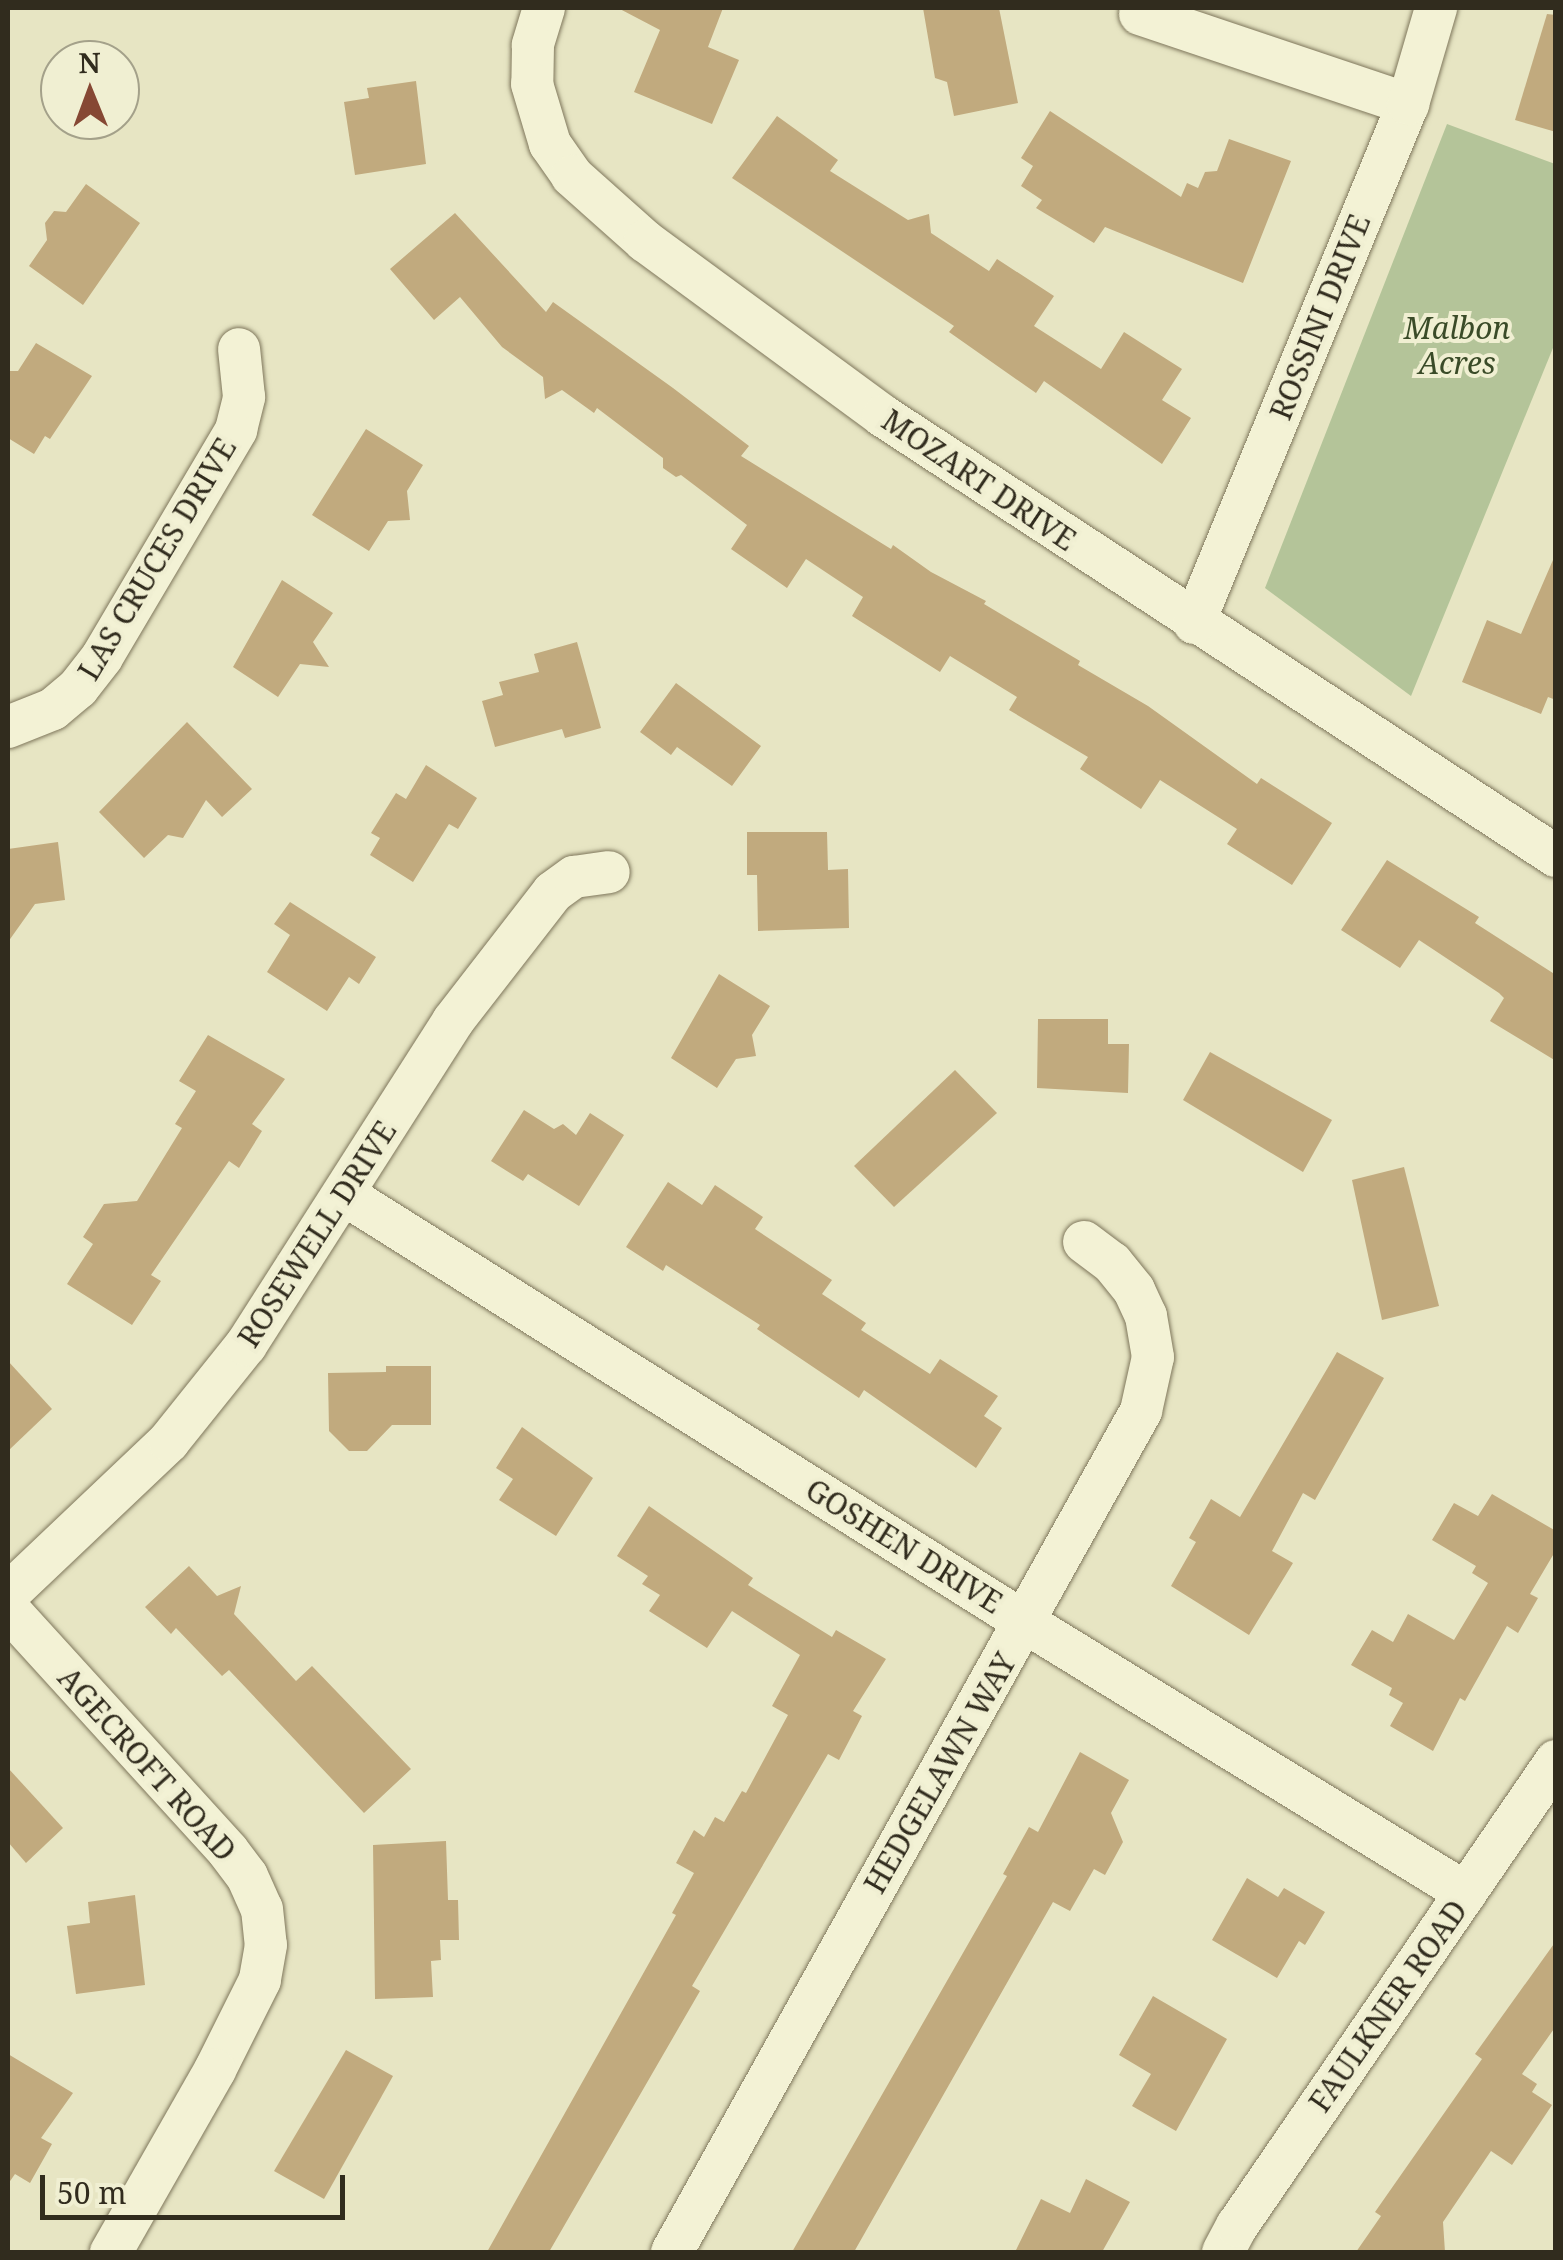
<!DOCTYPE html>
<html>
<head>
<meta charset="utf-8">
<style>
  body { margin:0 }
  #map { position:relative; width:1563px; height:2260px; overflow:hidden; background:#e7e5c3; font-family:"Noto Serif",serif }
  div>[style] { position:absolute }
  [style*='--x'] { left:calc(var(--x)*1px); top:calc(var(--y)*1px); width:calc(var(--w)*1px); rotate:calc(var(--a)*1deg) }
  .green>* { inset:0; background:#b4c499 }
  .building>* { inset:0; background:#c1aa7e }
  .roads { filter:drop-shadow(0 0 2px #7f775c) drop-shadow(0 0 2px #7f775c) }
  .minor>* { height:42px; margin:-21px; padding:0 21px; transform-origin:21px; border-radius:21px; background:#f3f2d5 }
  span { translate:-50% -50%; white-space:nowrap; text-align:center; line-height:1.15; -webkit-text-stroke:8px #f0efd2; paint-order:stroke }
  .street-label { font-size:30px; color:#312c1e }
  .park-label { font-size:30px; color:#3a4b28; font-style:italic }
  .frame { position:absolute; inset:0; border:10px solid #312c1e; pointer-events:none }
  .north { position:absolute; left:40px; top:40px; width:100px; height:100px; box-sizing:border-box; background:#f0efd2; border:2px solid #a4a18a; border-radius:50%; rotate:359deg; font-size:28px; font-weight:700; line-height:40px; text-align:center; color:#312c1e }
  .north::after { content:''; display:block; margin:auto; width:35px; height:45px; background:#864834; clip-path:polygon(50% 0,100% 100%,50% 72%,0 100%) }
  .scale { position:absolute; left:40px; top:2175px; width:305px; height:45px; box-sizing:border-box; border:5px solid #312c1e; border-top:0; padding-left:12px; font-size:30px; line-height:35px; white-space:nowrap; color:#312c1e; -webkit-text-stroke:8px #f0efd2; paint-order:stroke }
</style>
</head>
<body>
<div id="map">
  <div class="green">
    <div style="clip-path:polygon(1447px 124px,1555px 164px,1555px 343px,1411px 696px,1265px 588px)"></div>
  </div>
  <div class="building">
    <div style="clip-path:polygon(618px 8px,723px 8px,708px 47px,739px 60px,712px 124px,634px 92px,660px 30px)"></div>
    <div style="clip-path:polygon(923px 8px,999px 8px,1018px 103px,954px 116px,947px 82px,935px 78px)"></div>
    <div style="clip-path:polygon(1547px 14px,1556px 15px,1556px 132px,1515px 120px)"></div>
    <div style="clip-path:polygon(416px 81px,426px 164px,355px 175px,344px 102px,369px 98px,367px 88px)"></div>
    <div style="clip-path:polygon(1050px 111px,1181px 197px,1187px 183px,1198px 188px,1205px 172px,1217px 171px,1229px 139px,1291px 161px,1243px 283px,1105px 227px,1094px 243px,1036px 208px,1042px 200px,1021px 186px,1033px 166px,1021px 158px)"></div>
    <div style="clip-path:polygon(777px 116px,838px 160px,830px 171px,908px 220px,929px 214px,931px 233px,989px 271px,997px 259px,1054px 296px,1034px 326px,1101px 369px,1124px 332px,1182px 369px,1162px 400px,1191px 418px,1162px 464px,1044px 381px,1036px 393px,949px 332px,954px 326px,732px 178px)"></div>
    <div style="clip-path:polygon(86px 184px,140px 223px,83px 305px,29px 266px,47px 240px,45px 223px,54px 211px,66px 212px)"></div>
    <div style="clip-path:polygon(455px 213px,546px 312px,553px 302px,673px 388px,749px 446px,741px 456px,891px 549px,893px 545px,931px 572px,986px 601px,984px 604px,1080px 661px,1078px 665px,1148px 706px,1257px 784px,1261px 778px,1332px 823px,1292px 885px,1227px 844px,1237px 829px,1160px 780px,1141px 809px,1080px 769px,1088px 757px,1009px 710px,1017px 697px,950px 656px,940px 672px,852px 616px,863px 597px,806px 559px,787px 588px,731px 549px,747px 525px,681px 475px,676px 477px,663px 468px,663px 458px,597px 408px,594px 413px,562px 390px,545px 399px,543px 377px,502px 347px,460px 297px,434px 320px,390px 269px)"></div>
    <div style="clip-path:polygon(36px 343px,92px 376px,50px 439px,45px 436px,34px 454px,8px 438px,8px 371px,18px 371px)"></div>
    <div style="clip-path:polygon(366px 429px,423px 465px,407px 491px,410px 520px,388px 521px,369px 551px,312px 515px)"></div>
    <div style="clip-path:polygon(1556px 553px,1556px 700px,1548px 697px,1541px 714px,1462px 682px,1487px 620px,1521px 634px)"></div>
    <div style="clip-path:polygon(282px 580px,333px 613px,313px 642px,329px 667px,300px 664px,278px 697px,233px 667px)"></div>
    <div style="clip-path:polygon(577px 642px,601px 728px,565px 738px,562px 729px,495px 747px,482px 701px,503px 695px,499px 682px,539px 672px,534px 654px)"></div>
    <div style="clip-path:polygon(676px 683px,761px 746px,732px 786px,677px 747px,671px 755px,640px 732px)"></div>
    <div style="clip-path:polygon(187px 722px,252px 789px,222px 817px,206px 800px,183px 838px,168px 835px,144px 858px,99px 812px)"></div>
    <div style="clip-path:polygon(426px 765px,477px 798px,458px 829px,449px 824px,413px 882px,370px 855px,380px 838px,371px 833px,396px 793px,406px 799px)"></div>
    <div style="clip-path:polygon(747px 832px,827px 832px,828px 870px,848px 869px,849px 928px,758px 931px,757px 875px,747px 875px)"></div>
    <div style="clip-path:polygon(58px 842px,65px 900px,35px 904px,8px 942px,8px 849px)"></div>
    <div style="clip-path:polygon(1387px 860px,1479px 917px,1475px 923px,1556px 975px,1556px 1061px,1490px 1021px,1504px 998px,1499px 993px,1419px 940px,1400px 968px,1341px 930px)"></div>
    <div style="clip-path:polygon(290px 902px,376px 957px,359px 984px,349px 977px,327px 1011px,267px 972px,290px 935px,274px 924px)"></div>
    <div style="clip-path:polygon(719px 974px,770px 1006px,752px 1035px,756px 1056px,736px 1059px,717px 1088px,671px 1058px)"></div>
    <div style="clip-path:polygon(1038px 1019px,1108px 1019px,1108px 1044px,1129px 1044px,1128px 1093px,1037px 1088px)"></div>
    <div style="clip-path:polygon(208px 1035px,285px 1079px,252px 1124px,262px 1131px,239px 1168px,229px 1161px,151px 1275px,161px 1281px,132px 1325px,67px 1284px,93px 1244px,83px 1237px,104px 1204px,137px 1201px,182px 1128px,175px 1124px,196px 1091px,179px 1081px)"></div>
    <div style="clip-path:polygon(1210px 1052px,1332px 1120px,1303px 1172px,1183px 1100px)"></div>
    <div style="clip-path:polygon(955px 1070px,997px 1113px,894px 1207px,854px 1166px)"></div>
    <div style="clip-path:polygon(524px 1110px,554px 1129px,563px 1124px,576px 1135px,590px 1113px,624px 1135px,579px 1206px,528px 1174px,523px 1181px,491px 1161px)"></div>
    <div style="clip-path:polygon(1404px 1167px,1439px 1306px,1382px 1320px,1352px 1180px)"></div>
    <div style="clip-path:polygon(668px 1182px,702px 1205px,715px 1185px,763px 1217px,755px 1229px,832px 1280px,822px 1294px,866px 1323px,861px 1330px,930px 1374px,940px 1359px,998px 1396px,984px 1416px,1002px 1428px,976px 1468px,864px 1390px,859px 1398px,757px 1329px,760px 1325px,666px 1265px,663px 1271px,626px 1247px)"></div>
    <div style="clip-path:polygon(1337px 1352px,1384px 1378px,1315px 1500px,1303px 1493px,1272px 1551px,1293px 1563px,1249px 1635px,1171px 1586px,1196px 1542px,1189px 1538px,1211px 1499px,1240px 1517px)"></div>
    <div style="clip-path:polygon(8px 1361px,52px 1409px,8px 1451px)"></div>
    <div style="clip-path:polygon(386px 1366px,431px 1366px,431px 1425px,392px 1425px,367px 1451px,349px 1451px,329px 1431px,328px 1373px,386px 1372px)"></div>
    <div style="clip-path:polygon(522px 1427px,593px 1478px,556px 1536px,499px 1500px,513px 1479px,496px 1468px)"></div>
    <div style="clip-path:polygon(1492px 1494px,1556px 1531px,1556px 1550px,1530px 1594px,1538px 1598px,1518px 1633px,1507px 1626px,1465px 1701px,1460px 1698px,1433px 1751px,1390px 1726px,1403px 1703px,1389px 1695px,1392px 1688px,1351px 1665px,1372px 1630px,1393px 1642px,1408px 1614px,1454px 1640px,1488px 1583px,1472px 1573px,1476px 1566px,1432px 1540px,1454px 1503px,1478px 1516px)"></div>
    <div style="clip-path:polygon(649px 1506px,753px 1578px,748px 1585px,832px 1637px,836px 1630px,886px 1659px,853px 1711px,862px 1716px,839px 1760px,828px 1754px,692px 1986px,700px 1991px,549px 2252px,487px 2252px,676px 1915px,672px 1913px,694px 1873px,676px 1863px,694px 1830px,704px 1837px,715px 1817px,724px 1822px,742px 1791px,746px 1793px,788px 1715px,772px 1706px,800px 1655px,732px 1611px,707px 1648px,649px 1611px,660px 1595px,642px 1584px,648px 1576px,617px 1556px)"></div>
    <div style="clip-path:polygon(189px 1566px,217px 1596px,241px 1586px,234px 1614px,296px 1681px,312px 1666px,411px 1769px,364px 1813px,229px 1670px,222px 1676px,176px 1628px,171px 1634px,145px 1607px)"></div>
    <div style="clip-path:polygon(1080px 1752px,1129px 1780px,1111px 1813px,1123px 1842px,1105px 1875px,1094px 1869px,1070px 1911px,1053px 1902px,854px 2252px,792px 2252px,1007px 1876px,1003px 1874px,1029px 1827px,1038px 1832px)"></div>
    <div style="clip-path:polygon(8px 1768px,63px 1828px,26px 1863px,8px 1842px)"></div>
    <div style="clip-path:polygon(446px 1841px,448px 1900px,458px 1900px,459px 1940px,440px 1940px,441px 1960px,431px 1961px,433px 1997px,375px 1999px,373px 1845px)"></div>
    <div style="clip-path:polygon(1247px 1878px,1278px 1897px,1284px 1888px,1325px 1912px,1305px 1945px,1299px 1941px,1277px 1978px,1212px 1940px)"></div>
    <div style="clip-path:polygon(135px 1895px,145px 1985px,76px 1994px,67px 1926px,90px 1923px,88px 1902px)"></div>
    <div style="clip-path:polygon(1556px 1941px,1556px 2026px,1522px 2074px,1537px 2084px,1532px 2092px,1552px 2105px,1512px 2165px,1491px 2151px,1443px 2222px,1445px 2252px,1356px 2252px,1381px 2216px,1375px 2212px,1482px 2059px,1475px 2054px)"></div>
    <div style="clip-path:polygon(1153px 1996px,1227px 2039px,1176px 2131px,1132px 2106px,1151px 2074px,1119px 2055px)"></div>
    <div style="clip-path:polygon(346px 2050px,393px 2076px,324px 2199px,274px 2171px)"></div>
    <div style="clip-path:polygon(8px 2054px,73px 2093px,41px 2138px,52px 2144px,30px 2183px,15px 2174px,8px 2184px)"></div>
    <div style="clip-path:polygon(1086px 2179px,1130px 2202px,1102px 2252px,1015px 2252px,1041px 2199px,1070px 2213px)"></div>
  </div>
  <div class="roads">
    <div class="minor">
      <div style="--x:544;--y:8;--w:39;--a:107"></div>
      <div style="--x:533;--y:45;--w:39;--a:91"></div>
      <div style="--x:532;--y:84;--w:63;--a:73.3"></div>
      <div style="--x:550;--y:144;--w:39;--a:55"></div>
      <div style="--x:572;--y:176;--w:98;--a:41.7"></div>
      <div style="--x:645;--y:241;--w:295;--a:36.3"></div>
      <div style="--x:883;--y:416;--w:804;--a:33.18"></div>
      <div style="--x:1140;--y:14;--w:283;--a:18.6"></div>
      <div style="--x:1194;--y:623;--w:561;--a:-67.59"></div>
      <div style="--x:1408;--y:104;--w:100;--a:-73.7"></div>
      <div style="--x:8;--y:727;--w:48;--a:-21.8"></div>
      <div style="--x:53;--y:709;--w:33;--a:-40"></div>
      <div style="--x:78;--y:688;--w:39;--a:-52"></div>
      <div style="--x:102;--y:657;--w:264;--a:-59.4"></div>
      <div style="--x:236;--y:430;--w:34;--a:-76"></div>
      <div style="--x:244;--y:397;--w:48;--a:-95.9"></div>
      <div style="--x:345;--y:1195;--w:804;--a:32.15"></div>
      <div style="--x:1026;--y:1623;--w:516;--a:31.53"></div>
      <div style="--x:8;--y:1594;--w:222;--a:-43.5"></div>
      <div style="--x:169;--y:1441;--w:123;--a:-51.3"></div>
      <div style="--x:246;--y:1345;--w:384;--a:-57.4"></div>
      <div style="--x:453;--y:1021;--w:163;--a:-52.2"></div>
      <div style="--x:553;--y:892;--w:26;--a:-36"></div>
      <div style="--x:574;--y:877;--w:35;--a:-8"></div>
      <div style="--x:8;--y:1609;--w:327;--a:47.7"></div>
      <div style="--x:228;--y:1851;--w:31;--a:53"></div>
      <div style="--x:247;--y:1876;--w:36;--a:66"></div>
      <div style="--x:262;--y:1909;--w:36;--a:84"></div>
      <div style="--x:266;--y:1945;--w:36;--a:100"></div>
      <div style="--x:260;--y:1980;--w:101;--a:116.6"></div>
      <div style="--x:215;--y:2070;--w:210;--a:119.7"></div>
      <div style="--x:672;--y:2252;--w:963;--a:-60.85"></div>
      <div style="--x:1141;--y:1411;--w:55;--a:-77.5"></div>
      <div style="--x:1153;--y:1357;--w:42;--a:-99.7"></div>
      <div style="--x:1146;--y:1316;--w:29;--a:-115"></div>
      <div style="--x:1134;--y:1290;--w:35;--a:-129"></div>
      <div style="--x:1112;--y:1263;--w:35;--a:-143"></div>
      <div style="--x:1223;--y:2252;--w:30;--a:-62"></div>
      <div style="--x:1237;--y:2226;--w:564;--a:-55.55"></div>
    </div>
  </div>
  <div class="street-label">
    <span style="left:1320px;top:317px;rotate:-68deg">ROSSINI DRIVE</span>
    <span style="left:979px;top:480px;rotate:34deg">MOZART DRIVE</span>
    <span style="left:157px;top:559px;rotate:-59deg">LAS CRUCES DRIVE</span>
    <span style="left:317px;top:1234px;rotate:-57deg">ROSEWELL DRIVE</span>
    <span style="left:904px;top:1546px;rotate:32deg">GOSHEN DRIVE</span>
    <span style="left:147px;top:1764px;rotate:48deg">AGECROFT ROAD</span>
    <span style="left:940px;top:1773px;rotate:-60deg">HEDGELAWN WAY</span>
    <span style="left:1388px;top:2006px;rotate:-55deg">FAULKNER ROAD</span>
  </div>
  <div class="park-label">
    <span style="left:1457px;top:345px">Malbon<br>Acres</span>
  </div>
  <div class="frame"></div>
  <div class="north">N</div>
  <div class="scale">50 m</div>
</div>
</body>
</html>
